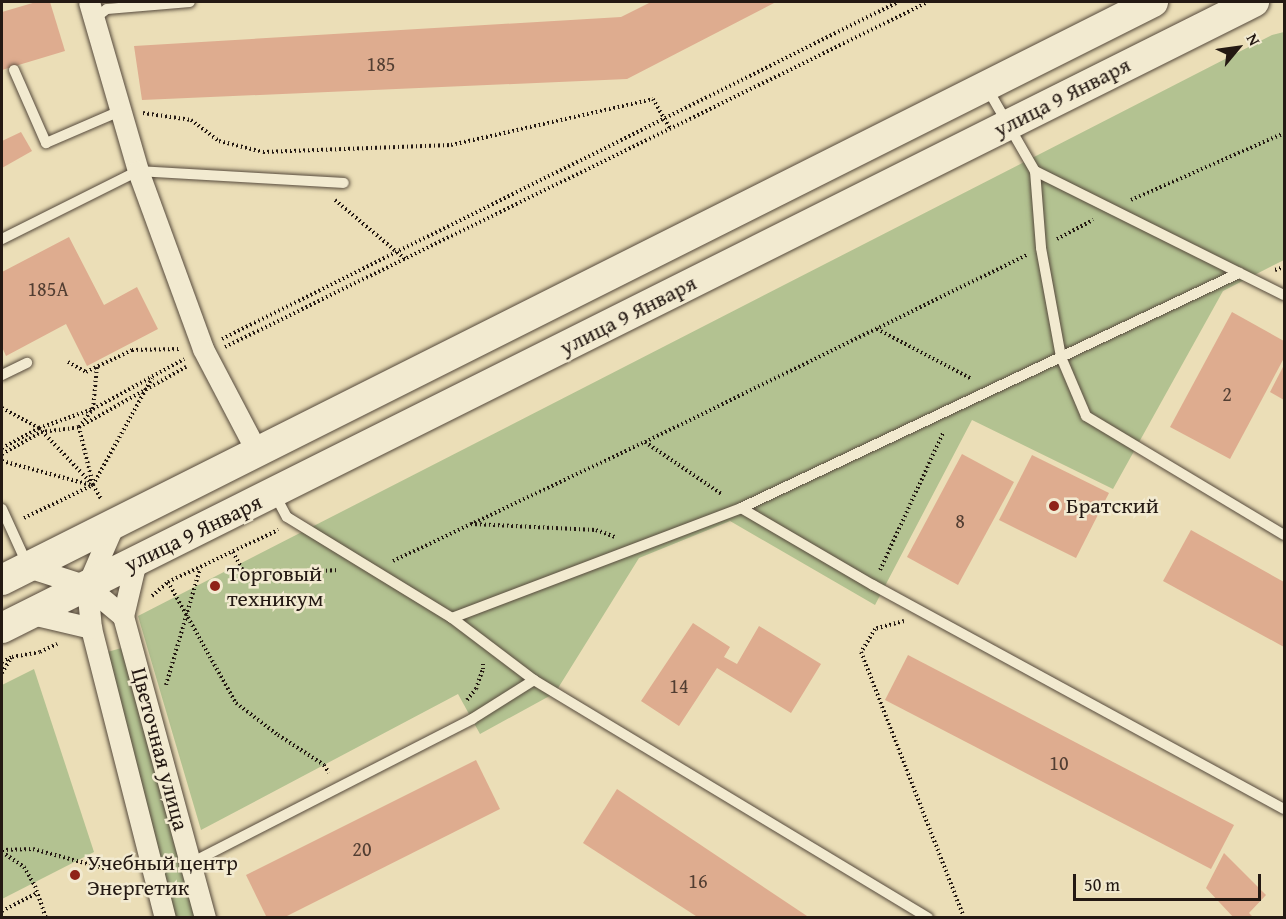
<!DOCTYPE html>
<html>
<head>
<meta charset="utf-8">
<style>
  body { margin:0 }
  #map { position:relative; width:1286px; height:919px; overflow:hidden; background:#ebdeb7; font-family:"Gentium Book Plus",serif }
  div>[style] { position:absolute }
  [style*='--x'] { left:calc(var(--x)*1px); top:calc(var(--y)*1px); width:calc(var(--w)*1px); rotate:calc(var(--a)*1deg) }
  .green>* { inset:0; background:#b3c291 }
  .building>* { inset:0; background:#deac8f }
  .path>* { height:4px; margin-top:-2px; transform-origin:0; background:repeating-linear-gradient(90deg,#241913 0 1.5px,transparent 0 4.5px) }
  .roads { filter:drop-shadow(0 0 2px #564a3c) drop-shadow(0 0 2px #564a3c) }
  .lane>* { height:10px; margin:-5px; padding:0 5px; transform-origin:5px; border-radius:5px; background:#f2ead0 }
  .street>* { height:21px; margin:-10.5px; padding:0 10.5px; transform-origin:10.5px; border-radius:10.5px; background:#f2ead0 }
  .secondary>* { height:30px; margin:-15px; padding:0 15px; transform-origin:15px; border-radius:15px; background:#f2ead0 }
  .dots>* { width:16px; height:16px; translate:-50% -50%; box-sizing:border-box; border:3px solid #f2ead0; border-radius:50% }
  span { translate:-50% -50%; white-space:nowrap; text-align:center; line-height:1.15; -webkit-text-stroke:5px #f2ead0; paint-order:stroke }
  .number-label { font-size:20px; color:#523e32 }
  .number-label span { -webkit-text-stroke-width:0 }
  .street-label { font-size:22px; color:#241913 }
  .poi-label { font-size:22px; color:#241913 }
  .left { translate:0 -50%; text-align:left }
  .frame { position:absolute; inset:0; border:3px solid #241913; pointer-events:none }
  .north { position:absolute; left:1208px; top:18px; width:60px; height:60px; -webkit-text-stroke:4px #f2ead0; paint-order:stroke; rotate:61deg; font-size:16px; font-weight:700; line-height:24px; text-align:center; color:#241913 }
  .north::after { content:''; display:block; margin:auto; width:21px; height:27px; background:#241913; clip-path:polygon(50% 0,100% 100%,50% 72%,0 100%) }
  .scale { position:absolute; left:1073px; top:874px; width:188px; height:27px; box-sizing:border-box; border:3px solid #241913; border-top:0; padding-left:8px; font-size:18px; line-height:21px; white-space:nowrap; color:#241913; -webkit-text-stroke:4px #f2ead0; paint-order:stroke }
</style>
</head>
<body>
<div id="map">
  <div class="green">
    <div style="clip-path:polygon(1284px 32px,1284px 260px,1223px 291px,1113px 489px,972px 420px,875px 605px,730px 521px,639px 558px,555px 693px,480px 734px,458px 694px,201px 830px,138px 616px,1272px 35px)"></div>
    <div style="clip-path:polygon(125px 647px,197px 917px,174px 917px,104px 653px)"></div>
    <div style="clip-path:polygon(34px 669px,94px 852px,2px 899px,2px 685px)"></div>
  </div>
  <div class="building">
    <div style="clip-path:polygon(36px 2px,50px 2px,65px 51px,2px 70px,2px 12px)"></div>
    <div style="clip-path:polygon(651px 2px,776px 2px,627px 79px,142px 100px,134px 46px,621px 17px)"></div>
    <div style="clip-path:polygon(21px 132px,32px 151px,2px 168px,2px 141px)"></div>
    <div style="clip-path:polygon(69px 237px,104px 305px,137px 287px,158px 329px,87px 366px,66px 324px,6px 356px,2px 347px,2px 272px)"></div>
    <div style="clip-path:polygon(1232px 312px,1284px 341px,1284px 358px,1230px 459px,1170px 427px)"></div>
    <div style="clip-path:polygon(1284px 365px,1284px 400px,1270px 392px)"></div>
    <div style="clip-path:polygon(962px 454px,1014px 482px,958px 585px,907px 557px)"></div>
    <div style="clip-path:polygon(1032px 455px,1109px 493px,1076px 558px,999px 520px)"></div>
    <div style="clip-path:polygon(1191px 530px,1284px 582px,1284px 647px,1163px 581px)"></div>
    <div style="clip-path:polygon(693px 623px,730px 647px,724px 657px,737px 664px,759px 626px,821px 664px,791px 713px,717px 668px,679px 726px,641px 701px)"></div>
    <div style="clip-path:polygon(908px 655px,1234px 825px,1211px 869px,885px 700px)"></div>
    <div style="clip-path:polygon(476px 760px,500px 809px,283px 918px,267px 918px,246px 875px)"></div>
    <div style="clip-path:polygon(617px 789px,810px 918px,699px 918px,583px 843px)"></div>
    <div style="clip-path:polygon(1224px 853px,1266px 895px,1249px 913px,1254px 918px,1234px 918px,1206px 888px)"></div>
  </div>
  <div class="path">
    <div style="--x:143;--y:113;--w:49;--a:8.3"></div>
    <div style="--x:191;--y:120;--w:35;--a:37"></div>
    <div style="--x:219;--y:141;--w:45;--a:14"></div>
    <div style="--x:263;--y:152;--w:188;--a:-2.1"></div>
    <div style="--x:451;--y:145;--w:207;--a:-12.8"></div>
    <div style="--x:653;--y:99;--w:34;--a:60"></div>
    <div style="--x:335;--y:200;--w:92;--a:40.1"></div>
    <div style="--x:1131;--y:200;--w:167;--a:-23.6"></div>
    <div style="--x:1057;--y:239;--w:41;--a:-27.8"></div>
    <div style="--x:1275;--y:270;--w:9;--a:-18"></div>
    <div style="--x:877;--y:329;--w:107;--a:27.8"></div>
    <div style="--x:222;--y:339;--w:755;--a:-26.5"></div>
    <div style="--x:225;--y:347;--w:783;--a:-26.14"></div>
    <div style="--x:68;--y:362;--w:21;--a:29"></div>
    <div style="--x:86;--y:372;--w:51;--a:-25.6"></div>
    <div style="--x:132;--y:350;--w:48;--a:-1.2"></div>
    <div style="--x:2;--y:408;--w:42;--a:28.4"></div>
    <div style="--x:39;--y:428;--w:79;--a:46.5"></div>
    <div style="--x:93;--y:485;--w:16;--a:60"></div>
    <div style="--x:645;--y:442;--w:94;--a:34.2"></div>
    <div style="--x:2;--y:448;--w:42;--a:-28.4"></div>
    <div style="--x:39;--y:428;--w:57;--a:-19.4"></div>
    <div style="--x:93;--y:409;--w:104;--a:-28.8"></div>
    <div style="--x:2;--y:454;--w:45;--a:-29.4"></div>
    <div style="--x:41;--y:432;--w:38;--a:-7"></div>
    <div style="--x:79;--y:427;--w:123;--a:-29.3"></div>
    <div style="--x:2;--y:461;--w:92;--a:15.1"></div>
    <div style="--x:93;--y:485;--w:60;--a:-103.6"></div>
    <div style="--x:79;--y:427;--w:23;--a:-52"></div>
    <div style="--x:93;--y:409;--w:42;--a:-84.6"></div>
    <div style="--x:24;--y:518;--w:76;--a:-25.6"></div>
    <div style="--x:93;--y:485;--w:122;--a:-61.1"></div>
    <div style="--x:471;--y:524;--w:125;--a:2.7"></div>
    <div style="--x:596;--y:530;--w:20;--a:20"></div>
    <div style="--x:233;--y:552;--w:26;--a:62"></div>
    <div style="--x:245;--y:575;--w:94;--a:-3"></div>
    <div style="--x:393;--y:561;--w:279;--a:-25.3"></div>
    <div style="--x:645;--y:442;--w:425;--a:-26.1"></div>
    <div style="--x:880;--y:570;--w:151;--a:-65.3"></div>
    <div style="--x:168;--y:582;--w:139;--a:60.7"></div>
    <div style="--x:236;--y:703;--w:53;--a:37.3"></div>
    <div style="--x:278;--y:735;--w:55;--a:33.1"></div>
    <div style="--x:324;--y:765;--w:9;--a:58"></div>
    <div style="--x:152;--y:596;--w:21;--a:-41"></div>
    <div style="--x:168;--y:582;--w:122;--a:-25.3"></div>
    <div style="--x:904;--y:621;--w:30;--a:165"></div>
    <div style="--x:875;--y:629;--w:27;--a:121"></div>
    <div style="--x:861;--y:652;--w:285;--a:68.8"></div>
    <div style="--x:2;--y:662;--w:11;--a:-27"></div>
    <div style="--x:12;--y:657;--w:28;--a:-10"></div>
    <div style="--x:40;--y:652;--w:19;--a:-25"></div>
    <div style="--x:2;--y:673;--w:17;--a:-59"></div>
    <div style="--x:166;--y:685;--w:121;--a:-73.7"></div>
    <div style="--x:467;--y:700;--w:14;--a:-51"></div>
    <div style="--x:476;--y:689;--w:21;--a:-71"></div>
    <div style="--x:483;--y:669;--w:5;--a:-90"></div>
    <div style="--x:2;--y:850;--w:31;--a:-2"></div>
    <div style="--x:33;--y:849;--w:77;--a:15.1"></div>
    <div style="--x:2;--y:852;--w:27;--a:34"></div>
    <div style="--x:24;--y:867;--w:22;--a:60"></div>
    <div style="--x:35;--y:886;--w:34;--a:71"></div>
    <div style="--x:2;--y:911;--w:39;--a:-27"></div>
  </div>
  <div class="roads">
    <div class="lane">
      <div style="--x:94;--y:19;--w:16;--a:-38"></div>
      <div style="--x:107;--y:9;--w:83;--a:-4.8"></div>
      <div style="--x:14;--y:70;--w:80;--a:66.3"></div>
      <div style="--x:46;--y:143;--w:81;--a:-23.4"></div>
      <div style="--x:987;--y:88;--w:96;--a:60"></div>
      <div style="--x:1035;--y:171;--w:77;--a:85.5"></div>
      <div style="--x:1041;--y:248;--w:111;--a:79.6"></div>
      <div style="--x:1061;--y:357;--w:64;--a:67"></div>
      <div style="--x:1086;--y:416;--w:231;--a:31"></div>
      <div style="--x:1035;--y:171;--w:278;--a:26.5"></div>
      <div style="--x:2;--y:239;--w:152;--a:-26.6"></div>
      <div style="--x:138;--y:171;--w:206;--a:3.3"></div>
      <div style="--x:2;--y:375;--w:28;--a:-26"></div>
      <div style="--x:274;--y:493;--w:27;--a:62"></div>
      <div style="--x:287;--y:517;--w:193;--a:31.5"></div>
      <div style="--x:452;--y:618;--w:103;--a:37.1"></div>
      <div style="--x:534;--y:680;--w:460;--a:31.1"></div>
      <div style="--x:741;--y:508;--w:153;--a:30.3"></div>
      <div style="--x:873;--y:585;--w:468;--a:28.6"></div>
      <div style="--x:2;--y:509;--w:63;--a:65.5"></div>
      <div style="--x:452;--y:618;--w:309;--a:-20.8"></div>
      <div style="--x:741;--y:508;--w:551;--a:-25.26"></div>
      <div style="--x:191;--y:863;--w:316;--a:-27.1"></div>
      <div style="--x:472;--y:719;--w:73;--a:-32.2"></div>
    </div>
    <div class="street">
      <div style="--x:89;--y:2;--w:176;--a:73.8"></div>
      <div style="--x:138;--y:171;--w:189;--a:69.9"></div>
      <div style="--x:203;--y:349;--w:116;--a:62.3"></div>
      <div style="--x:114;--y:524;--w:68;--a:113.5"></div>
      <div style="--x:87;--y:586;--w:42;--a:84.6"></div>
      <div style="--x:91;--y:628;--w:299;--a:75.7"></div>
      <div style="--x:136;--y:561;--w:57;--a:103.3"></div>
      <div style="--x:123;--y:616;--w:313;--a:74.8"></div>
      <div style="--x:28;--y:567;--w:62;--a:17.9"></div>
      <div style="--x:87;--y:586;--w:47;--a:39.8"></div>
      <div style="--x:32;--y:614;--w:61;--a:13.3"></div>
    </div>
    <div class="secondary">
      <div style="--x:2;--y:580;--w:1288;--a:-26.66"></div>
      <div style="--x:2;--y:628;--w:1400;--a:-26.57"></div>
    </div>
  </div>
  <div class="dots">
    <div style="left:1054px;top:506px;background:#8f2418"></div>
    <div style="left:215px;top:586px;background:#8f2418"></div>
    <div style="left:75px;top:875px;background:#8f2418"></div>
  </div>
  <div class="number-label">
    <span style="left:381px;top:63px">185</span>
    <span style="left:48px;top:288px">185А</span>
    <span style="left:1227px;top:393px">2</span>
    <span style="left:960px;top:520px">8</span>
    <span style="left:679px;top:685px">14</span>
    <span style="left:1059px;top:762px">10</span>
    <span style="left:362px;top:848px">20</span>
    <span style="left:698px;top:880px">16</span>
  </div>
  <div class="street-label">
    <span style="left:1062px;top:97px;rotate:-27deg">улица 9 Января</span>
    <span style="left:628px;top:315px;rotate:-27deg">улица 9 Января</span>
    <span style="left:193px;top:533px;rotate:-26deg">улица 9 Января</span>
    <span style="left:160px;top:749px;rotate:75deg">Цветочная улица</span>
  </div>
  <div class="poi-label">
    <span class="left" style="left:1066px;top:506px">Братский</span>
    <span class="left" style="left:227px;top:586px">Торговый<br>техникум</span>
    <span class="left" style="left:87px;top:875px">Учебный центр<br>Энергетик</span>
  </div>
  <div class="frame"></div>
  <div class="north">N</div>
  <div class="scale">50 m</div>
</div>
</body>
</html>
